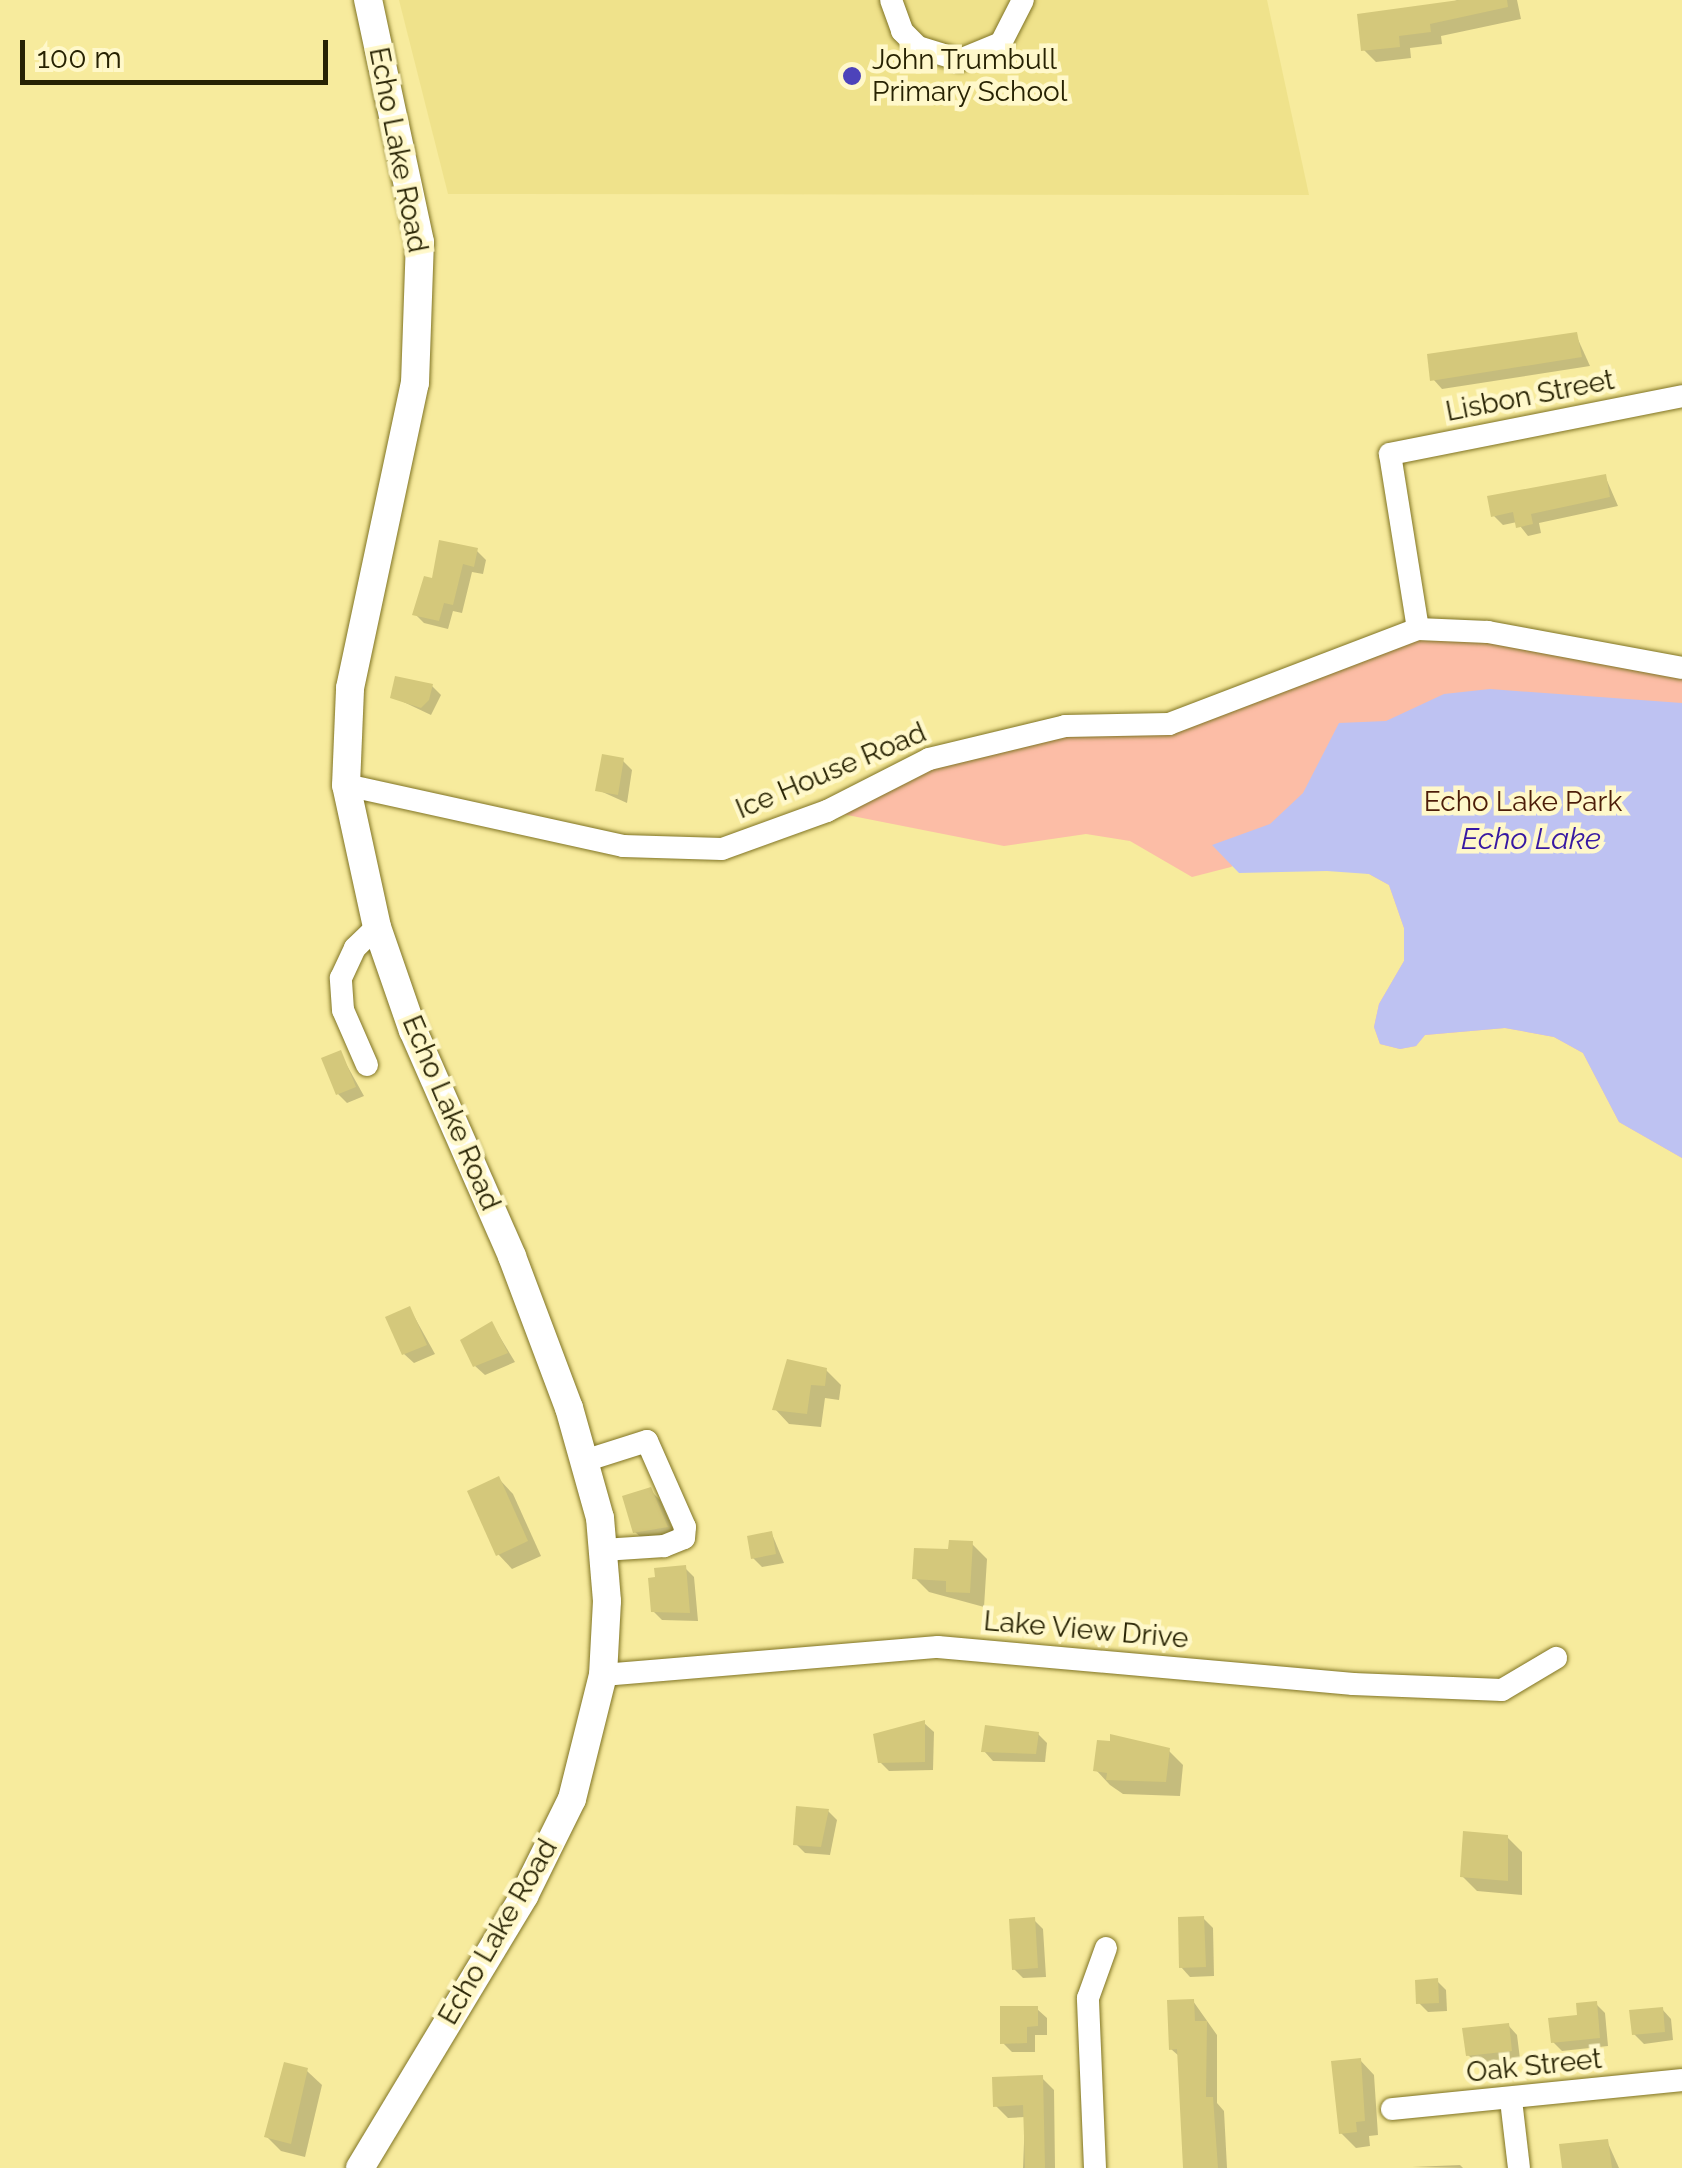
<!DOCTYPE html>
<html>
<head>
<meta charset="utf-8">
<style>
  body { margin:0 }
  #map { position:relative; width:1682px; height:2168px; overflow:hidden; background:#f7eb9d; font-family:Raleway,sans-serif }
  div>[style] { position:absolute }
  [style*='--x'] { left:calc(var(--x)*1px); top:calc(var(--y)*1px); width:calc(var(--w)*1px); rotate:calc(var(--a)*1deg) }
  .built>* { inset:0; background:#efe28b }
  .green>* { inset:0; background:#fcbda6 }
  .water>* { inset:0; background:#bec2f2 }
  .shadow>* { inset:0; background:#0003 }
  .building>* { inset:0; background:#d4c87b }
  .roads { filter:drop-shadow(0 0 2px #807424) drop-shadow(0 0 2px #807424) }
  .minor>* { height:22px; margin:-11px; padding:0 11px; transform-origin:11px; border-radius:11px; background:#fff }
  .major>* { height:28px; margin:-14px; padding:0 14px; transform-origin:14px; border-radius:14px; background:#fff }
  .dots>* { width:28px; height:28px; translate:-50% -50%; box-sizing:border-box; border:5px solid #fff8ca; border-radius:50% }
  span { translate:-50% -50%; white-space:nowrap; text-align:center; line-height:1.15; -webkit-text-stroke:9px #fff8ca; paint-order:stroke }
  .poi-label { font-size:28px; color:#272202 }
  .left { translate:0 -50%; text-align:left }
  .street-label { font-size:28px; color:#272202 }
  .park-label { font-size:28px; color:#4c1c08 }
  .water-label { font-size:30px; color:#3718a2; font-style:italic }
  .scale { position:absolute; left:20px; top:40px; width:308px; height:45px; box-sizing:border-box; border:5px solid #272202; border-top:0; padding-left:12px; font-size:30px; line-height:35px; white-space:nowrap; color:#272202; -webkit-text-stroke:8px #fff8ca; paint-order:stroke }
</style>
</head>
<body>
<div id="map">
  <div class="built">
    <div style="clip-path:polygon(399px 0,1267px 0,1309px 195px,448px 194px)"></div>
  </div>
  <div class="green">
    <div style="clip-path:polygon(1418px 629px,1682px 668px,1682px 1158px,1619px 1122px,1583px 1053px,1554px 1037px,1505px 1028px,1425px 1035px,1416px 1046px,1400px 1049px,1380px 1044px,1374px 1027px,1379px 1004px,1404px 961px,1404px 928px,1389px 885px,1369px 874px,1261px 847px,1231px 867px,1192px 877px,1130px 841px,1086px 834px,1004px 846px,827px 811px,929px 759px,1065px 726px,1169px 724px)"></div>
  </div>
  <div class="water">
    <div style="clip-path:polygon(1490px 689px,1682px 703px,1682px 1158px,1619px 1122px,1583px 1053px,1554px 1037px,1505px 1028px,1425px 1035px,1416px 1046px,1400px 1049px,1380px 1044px,1374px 1027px,1379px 1004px,1404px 961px,1404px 928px,1389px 885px,1369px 874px,1327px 871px,1239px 873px,1212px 845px,1270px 824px,1303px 793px,1339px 723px,1386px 721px,1444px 694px)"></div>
  </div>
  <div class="shadow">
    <div style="clip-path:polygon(1457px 0,1517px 0,1521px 19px,1441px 36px,1442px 44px,1410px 48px,1411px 58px,1376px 62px,1364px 50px)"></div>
    <div style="clip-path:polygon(1576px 335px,1590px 366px,1442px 389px,1433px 379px)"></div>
    <div style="clip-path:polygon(1605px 476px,1618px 506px,1539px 523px,1541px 533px,1528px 536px,1517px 522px,1503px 525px,1494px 516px)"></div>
    <div style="clip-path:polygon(476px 550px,486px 560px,483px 574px,472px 572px,462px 613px,453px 611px,448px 629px,424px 623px,415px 614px,433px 581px)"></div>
    <div style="clip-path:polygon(432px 686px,441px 695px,431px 715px,393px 697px)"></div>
    <div style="clip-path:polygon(623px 761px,632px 770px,627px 803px,598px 790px)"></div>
    <div style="clip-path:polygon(340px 1053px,364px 1096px,347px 1103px,338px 1094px)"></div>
    <div style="clip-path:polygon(410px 1309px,435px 1354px,414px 1363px,404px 1354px)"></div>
    <div style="clip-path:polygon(492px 1324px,515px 1362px,485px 1375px,475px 1366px)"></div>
    <div style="clip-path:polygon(826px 1370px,841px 1385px,839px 1400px,825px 1398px,821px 1427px,789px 1424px,775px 1409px)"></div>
    <div style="clip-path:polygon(499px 1479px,513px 1494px,541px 1556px,512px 1569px,498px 1554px)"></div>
    <div style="clip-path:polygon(650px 1490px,660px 1500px,676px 1536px,645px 1541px,635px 1532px)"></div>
    <div style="clip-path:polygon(772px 1534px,784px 1563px,762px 1567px,753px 1558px)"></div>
    <div style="clip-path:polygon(972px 1544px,987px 1559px,984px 1607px,929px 1592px,915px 1578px)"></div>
    <div style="clip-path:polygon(685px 1568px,694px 1577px,698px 1621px,662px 1620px,653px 1611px)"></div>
    <div style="clip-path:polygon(924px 1723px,934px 1732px,933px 1770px,889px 1771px,880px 1762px)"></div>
    <div style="clip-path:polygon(1038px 1734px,1047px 1743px,1045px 1762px,993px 1761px,984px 1751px)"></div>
    <div style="clip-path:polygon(1113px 1737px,1168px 1750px,1183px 1765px,1180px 1796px,1123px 1794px,1110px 1785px,1096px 1770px)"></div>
    <div style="clip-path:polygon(828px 1811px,837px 1820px,830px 1855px,805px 1853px,796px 1844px)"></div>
    <div style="clip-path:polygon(1507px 1837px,1522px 1852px,1522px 1895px,1477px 1891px,1462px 1876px)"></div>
    <div style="clip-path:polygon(1203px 1918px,1213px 1928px,1214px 1976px,1190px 1977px,1181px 1967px)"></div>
    <div style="clip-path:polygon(1034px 1920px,1043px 1929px,1046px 1977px,1023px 1978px,1014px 1969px)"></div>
    <div style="clip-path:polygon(1437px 1981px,1446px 1990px,1447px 2011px,1428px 2012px,1419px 2003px)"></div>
    <div style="clip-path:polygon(1193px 2001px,1217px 2035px,1217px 2103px,1224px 2111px,1227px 2168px,1186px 2168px,1180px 2057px,1171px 2049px)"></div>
    <div style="clip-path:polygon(1596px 2004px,1605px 2013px,1608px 2046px,1562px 2051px,1553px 2042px)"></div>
    <div style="clip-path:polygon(1037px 2009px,1047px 2018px,1047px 2035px,1035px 2035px,1035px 2052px,1012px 2052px,1003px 2043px)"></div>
    <div style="clip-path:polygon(1662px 2009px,1671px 2019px,1673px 2040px,1644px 2044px,1634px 2034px)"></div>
    <div style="clip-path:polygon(1508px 2025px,1517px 2035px,1520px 2059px,1478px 2064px,1468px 2055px)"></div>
    <div style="clip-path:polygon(1360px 2060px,1374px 2075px,1378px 2135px,1369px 2136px,1370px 2146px,1356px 2148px,1341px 2133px)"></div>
    <div style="clip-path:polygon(307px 2071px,322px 2085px,305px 2157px,281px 2151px,266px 2136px)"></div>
    <div style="clip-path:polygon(1042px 2078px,1054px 2090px,1055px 2168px,1023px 2168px,1025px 2117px,1008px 2118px,996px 2106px)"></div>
    <div style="clip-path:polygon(1607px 2141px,1619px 2168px,1564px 2168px)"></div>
    <div style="clip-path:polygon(1460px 2165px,1463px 2168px,1412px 2167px)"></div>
  </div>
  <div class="building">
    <div style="clip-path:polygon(1459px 0,1507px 0,1508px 7px,1430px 24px,1431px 32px,1399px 36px,1400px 47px,1361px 51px,1357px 14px)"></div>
    <div style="clip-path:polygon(1577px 332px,1582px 357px,1430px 381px,1427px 354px)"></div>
    <div style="clip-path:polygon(1606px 474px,1610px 497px,1531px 514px,1533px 524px,1516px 528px,1513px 512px,1491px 517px,1487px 496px)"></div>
    <div style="clip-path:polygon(439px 540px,478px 548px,474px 567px,463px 564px,453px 605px,444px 603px,439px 621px,412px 615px,424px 576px,432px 578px)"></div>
    <div style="clip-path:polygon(395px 676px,433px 684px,429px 700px,421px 708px,390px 698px)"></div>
    <div style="clip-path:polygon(602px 754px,624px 758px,618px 795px,595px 791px)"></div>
    <div style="clip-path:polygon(341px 1050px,356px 1087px,336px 1095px,321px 1058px)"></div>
    <div style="clip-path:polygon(410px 1306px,427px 1345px,402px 1355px,385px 1317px)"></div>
    <div style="clip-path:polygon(492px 1321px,508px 1353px,473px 1367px,460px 1340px)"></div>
    <div style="clip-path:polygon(787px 1359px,827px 1368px,825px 1386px,811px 1385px,807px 1414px,772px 1410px)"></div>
    <div style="clip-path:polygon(499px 1476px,528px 1541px,496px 1556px,467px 1491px)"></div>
    <div style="clip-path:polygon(651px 1487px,668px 1527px,633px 1533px,622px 1496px)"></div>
    <div style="clip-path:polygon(772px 1531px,776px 1554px,751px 1559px,747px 1536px)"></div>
    <div style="clip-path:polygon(949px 1540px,973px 1541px,970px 1593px,946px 1592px,946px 1581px,912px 1579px,914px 1548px,948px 1549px)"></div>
    <div style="clip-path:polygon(686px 1565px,690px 1613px,651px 1612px,648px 1578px,655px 1577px,654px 1568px)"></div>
    <div style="clip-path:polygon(925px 1720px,925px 1762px,878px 1763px,873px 1734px)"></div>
    <div style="clip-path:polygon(985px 1725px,1039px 1732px,1036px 1754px,981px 1752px)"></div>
    <div style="clip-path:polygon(1110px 1734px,1170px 1748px,1166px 1782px,1106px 1780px,1107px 1773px,1093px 1771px,1097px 1740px,1110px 1741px)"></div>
    <div style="clip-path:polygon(796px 1806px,829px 1809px,821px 1847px,793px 1845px)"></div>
    <div style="clip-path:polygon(1463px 1831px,1508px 1835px,1508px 1881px,1460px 1877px)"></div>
    <div style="clip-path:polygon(1204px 1916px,1206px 1967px,1179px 1968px,1178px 1917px)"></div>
    <div style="clip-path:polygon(1035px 1917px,1038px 1968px,1012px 1970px,1009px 1919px)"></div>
    <div style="clip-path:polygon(1438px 1978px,1439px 2003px,1416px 2004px,1415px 1980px)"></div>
    <div style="clip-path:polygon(1194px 1999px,1195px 2021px,1207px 2021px,1206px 2097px,1213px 2097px,1218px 2168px,1183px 2168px,1177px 2049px,1169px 2050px,1167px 2000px)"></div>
    <div style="clip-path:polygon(1597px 2001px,1600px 2038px,1551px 2043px,1548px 2018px,1577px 2015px,1576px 2003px)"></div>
    <div style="clip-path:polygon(1000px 2006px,1038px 2006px,1038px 2026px,1027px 2027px,1027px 2043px,1000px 2044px)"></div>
    <div style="clip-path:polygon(1663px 2007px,1665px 2032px,1632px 2035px,1629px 2010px)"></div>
    <div style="clip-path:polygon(1509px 2023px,1512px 2051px,1466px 2056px,1462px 2028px)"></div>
    <div style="clip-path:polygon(1361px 2058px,1365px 2121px,1356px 2122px,1357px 2132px,1339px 2134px,1331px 2061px)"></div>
    <div style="clip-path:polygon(284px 2062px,308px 2068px,291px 2144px,264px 2137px)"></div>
    <div style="clip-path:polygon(1043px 2075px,1045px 2168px,1025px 2168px,1023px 2105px,993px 2107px,992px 2077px)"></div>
    <div style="clip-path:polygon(1608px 2139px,1612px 2168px,1562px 2168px,1559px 2144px)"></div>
  </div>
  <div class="roads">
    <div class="minor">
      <div style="--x:891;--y:0;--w:33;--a:70"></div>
      <div style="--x:902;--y:31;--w:23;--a:45"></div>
      <div style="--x:918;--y:47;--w:44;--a:17.2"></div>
      <div style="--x:960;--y:60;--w:44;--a:-22.5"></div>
      <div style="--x:1001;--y:43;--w:48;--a:-62.9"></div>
      <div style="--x:1418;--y:629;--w:177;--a:-99.1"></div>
      <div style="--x:1390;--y:454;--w:298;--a:-11.2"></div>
      <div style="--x:346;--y:785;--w:284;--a:12.4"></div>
      <div style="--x:623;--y:846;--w:99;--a:1.7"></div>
      <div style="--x:722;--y:849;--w:112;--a:-19.9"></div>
      <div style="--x:827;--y:811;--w:114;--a:-27"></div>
      <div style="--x:929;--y:759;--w:140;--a:-13.6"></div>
      <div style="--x:1065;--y:726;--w:104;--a:-1.1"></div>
      <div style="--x:1169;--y:724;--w:267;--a:-20.9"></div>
      <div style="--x:1418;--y:629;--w:70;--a:2.5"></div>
      <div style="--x:1488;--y:632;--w:197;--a:10.5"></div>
      <div style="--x:367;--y:1065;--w:60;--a:-113.6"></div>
      <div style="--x:343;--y:1010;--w:32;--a:-94"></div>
      <div style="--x:341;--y:978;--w:33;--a:-65"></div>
      <div style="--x:355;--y:948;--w:30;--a:-44"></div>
      <div style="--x:584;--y:1461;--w:66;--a:-17.6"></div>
      <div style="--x:647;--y:1441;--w:94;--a:66.2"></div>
      <div style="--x:685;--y:1527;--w:11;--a:95"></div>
      <div style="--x:684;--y:1538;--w:22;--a:158"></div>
      <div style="--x:664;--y:1546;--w:61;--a:176.2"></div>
      <div style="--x:603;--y:1675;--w:336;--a:-4.8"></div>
      <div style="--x:938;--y:1647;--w:417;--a:5.1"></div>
      <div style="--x:1353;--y:1684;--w:149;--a:2.3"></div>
      <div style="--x:1502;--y:1690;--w:63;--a:-30.7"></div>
      <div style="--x:1511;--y:2100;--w:68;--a:83.3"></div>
      <div style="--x:1392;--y:2109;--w:291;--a:-5.7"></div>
      <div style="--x:1095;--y:2168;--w:170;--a:-92.4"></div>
      <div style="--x:1088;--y:1998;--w:53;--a:-70.2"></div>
    </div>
    <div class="major">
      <div style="--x:360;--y:2168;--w:318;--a:-58.9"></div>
      <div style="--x:524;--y:1896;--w:108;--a:-63.7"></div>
      <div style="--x:572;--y:1799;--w:128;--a:-76"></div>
      <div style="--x:603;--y:1675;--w:74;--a:-86.9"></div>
      <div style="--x:607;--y:1601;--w:83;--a:-94.8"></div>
      <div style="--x:600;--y:1518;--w:114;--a:-105.7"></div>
      <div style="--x:569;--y:1408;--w:162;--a:-110.6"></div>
      <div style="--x:512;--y:1256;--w:246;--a:-113.7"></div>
      <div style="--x:413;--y:1031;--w:110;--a:-109.1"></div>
      <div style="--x:377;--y:927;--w:145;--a:-102.3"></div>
      <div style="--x:346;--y:785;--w:97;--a:-87.6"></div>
      <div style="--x:350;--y:688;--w:312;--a:-78"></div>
      <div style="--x:415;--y:383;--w:141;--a:-88"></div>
      <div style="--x:420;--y:242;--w:248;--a:-102.1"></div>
    </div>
  </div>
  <div class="dots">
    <div style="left:852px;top:76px;background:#4d43ba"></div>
  </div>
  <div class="poi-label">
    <span class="left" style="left:872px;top:76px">John Trumbull<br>Primary School</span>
  </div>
  <div class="street-label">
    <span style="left:398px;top:150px;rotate:79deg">Echo Lake Road</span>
    <span style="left:1530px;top:396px;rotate:-11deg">Lisbon Street</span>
    <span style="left:831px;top:771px;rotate:-23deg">Ice House Road</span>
    <span style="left:451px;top:1113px;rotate:67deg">Echo Lake Road</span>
    <span style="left:1086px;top:1630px;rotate:5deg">Lake View Drive</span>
    <span style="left:498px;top:1932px;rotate:-60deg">Echo Lake Road</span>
    <span style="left:1534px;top:2066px;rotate:-6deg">Oak Street</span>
  </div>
  <div class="park-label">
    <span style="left:1523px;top:802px">Echo Lake Park</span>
  </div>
  <div class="water-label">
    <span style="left:1531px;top:839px">Echo Lake</span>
  </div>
  <div class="scale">100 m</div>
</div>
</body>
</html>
